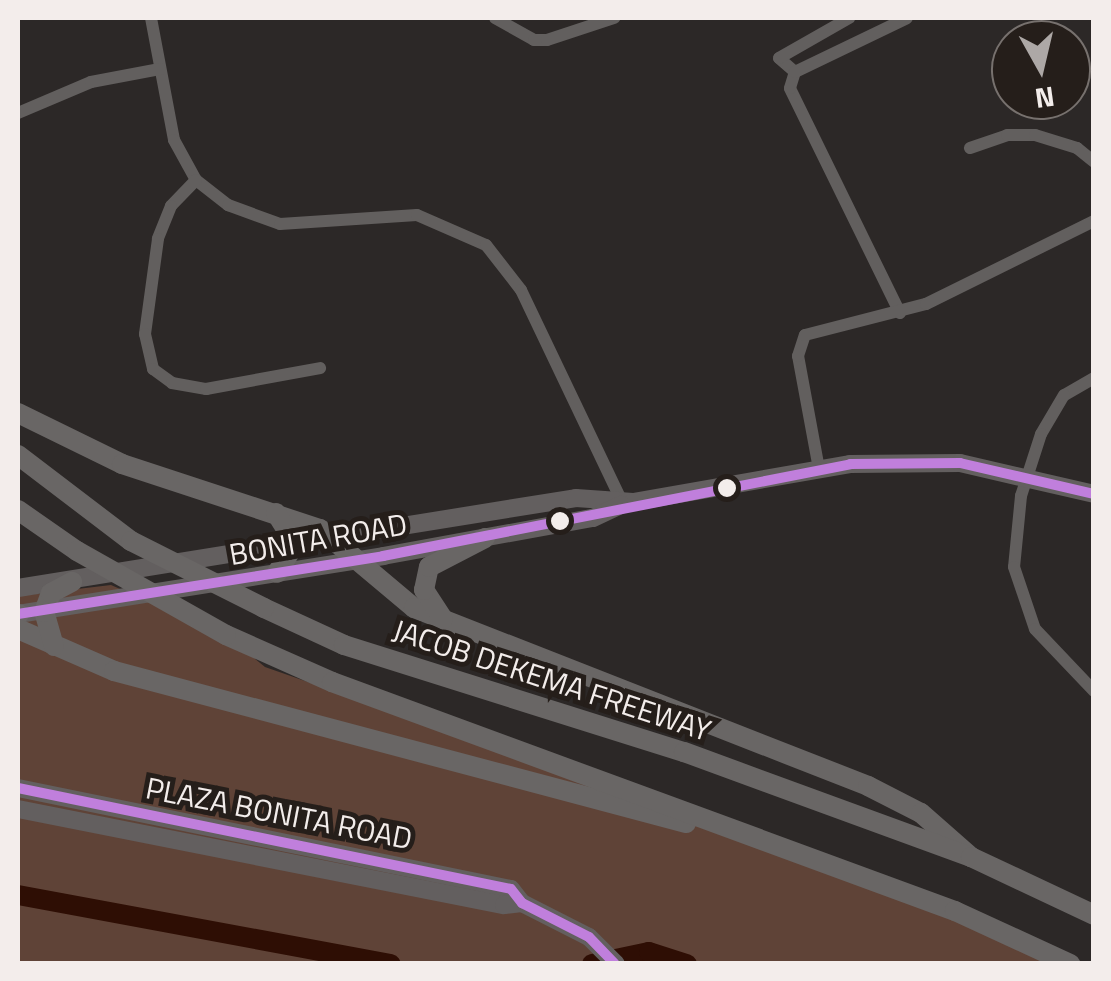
<!DOCTYPE html>
<html>
<head>
<meta charset="utf-8">
<style>
  body { margin:0 }
  #map { position:relative; width:1111px; height:981px; overflow:hidden; background:#2c2827; font-family:"Titillium Web",sans-serif }
  div>[style] { position:absolute }
  [style*='--x'] { left:calc(var(--x)*1px); top:calc(var(--y)*1px); width:calc(var(--w)*1px); rotate:calc(var(--a)*1deg) }
  .green>* { inset:0; background:#5f4337 }
  .river>* { height:20px; margin:-10px; padding:0 10px; transform-origin:10px; border-radius:10px; background:#2e0e04 }
  .minor>* { height:12px; margin:-6px; padding:0 6px; transform-origin:6px; border-radius:6px; background:#625f5e }
  .major>* { height:18px; margin:-9px; padding:0 9px; transform-origin:9px; border-radius:9px; background:#635f5f }
  .highway>* { height:20px; margin:-10px; padding:0 10px; transform-origin:10px; border-radius:10px; background:#696665 }
  .highway-bridge>* { height:20px; margin:-10px; padding:0 10px; transform-origin:10px; border-radius:10px; background:#696665 }
  .bus-1>* { height:10px; margin:-5px; padding:0 5px; transform-origin:5px; border-radius:5px; background:#c07fdc }
  .dots>* { width:28px; height:28px; translate:-50% -50%; box-sizing:border-box; border:5px solid #251e1a; border-radius:50% }
  span { translate:-50% -50%; white-space:nowrap; text-align:center; line-height:1.15; -webkit-text-stroke:10px #251e1a; paint-order:stroke }
  .street-label { font-size:30px; color:#f3edeb }
  .frame { position:absolute; inset:0; border:20px solid #f3edeb; pointer-events:none }
  .north { position:absolute; left:991px; top:20px; width:100px; height:100px; box-sizing:border-box; background:#251e1a; border:2px solid #77716e; border-radius:50%; rotate:172deg; font-size:28px; font-weight:700; line-height:40px; text-align:center; color:#f3edeb }
  .north::after { content:''; display:block; margin:auto; width:35px; height:45px; background:#ada8a6; clip-path:polygon(50% 0,100% 100%,50% 72%,0 100%) }
</style>
</head>
<body>
<div id="map">
  <div class="green">
    <div style="clip-path:polygon(111px 585px,226px 635px,265px 667px,580px 777px,1070px 964px,18px 964px,18px 596px)"></div>
  </div>
  <div class="river">
    <div style="--x:18;--y:895;--w:379;--a:10.5"></div>
    <div style="--x:592;--y:964;--w:58;--a:-11.9"></div>
    <div style="--x:649;--y:952;--w:40;--a:18"></div>
  </div>
  <div class="minor">
    <div style="--x:151;--y:18;--w:124;--a:79.3"></div>
    <div style="--x:174;--y:140;--w:46;--a:61.2"></div>
    <div style="--x:196;--y:180;--w:41;--a:38"></div>
    <div style="--x:228;--y:205;--w:55;--a:20.1"></div>
    <div style="--x:280;--y:224;--w:137;--a:-3.8"></div>
    <div style="--x:417;--y:215;--w:75;--a:23.5"></div>
    <div style="--x:486;--y:245;--w:57;--a:52.1"></div>
    <div style="--x:521;--y:290;--w:237;--a:64.5"></div>
    <div style="--x:495;--y:18;--w:45;--a:29.4"></div>
    <div style="--x:534;--y:40;--w:13;--a:0"></div>
    <div style="--x:547;--y:40;--w:71;--a:-18.2"></div>
    <div style="--x:795;--y:72;--w:21;--a:-139"></div>
    <div style="--x:779;--y:58;--w:81;--a:-29.7"></div>
    <div style="--x:18;--y:113;--w:79;--a:-23"></div>
    <div style="--x:91;--y:82;--w:70;--a:-10.7"></div>
    <div style="--x:970;--y:148;--w:39;--a:-19"></div>
    <div style="--x:1007;--y:135;--w:28;--a:0"></div>
    <div style="--x:1035;--y:135;--w:44;--a:17.2"></div>
    <div style="--x:1077;--y:148;--w:22;--a:39"></div>
    <div style="--x:196;--y:180;--w:36;--a:134"></div>
    <div style="--x:171;--y:206;--w:35;--a:112"></div>
    <div style="--x:158;--y:239;--w:96;--a:97.8"></div>
    <div style="--x:145;--y:334;--w:36;--a:77"></div>
    <div style="--x:153;--y:369;--w:24;--a:36"></div>
    <div style="--x:172;--y:383;--w:35;--a:10"></div>
    <div style="--x:206;--y:389;--w:116;--a:-10.4"></div>
    <div style="--x:900;--y:313;--w:250;--a:-116.1"></div>
    <div style="--x:790;--y:88;--w:17;--a:-73"></div>
    <div style="--x:795;--y:72;--w:124;--a:-25.7"></div>
    <div style="--x:1094;--y:378;--w:34;--a:150"></div>
    <div style="--x:1064;--y:395;--w:45;--a:120.5"></div>
    <div style="--x:1041;--y:434;--w:65;--a:107.9"></div>
    <div style="--x:1021;--y:496;--w:71;--a:95.6"></div>
    <div style="--x:1014;--y:567;--w:65;--a:71.3"></div>
    <div style="--x:1035;--y:629;--w:86;--a:46.4"></div>
    <div style="--x:819;--y:469;--w:115;--a:-100.5"></div>
    <div style="--x:798;--y:356;--w:22;--a:-72"></div>
    <div style="--x:805;--y:335;--w:125;--a:-14.4"></div>
    <div style="--x:926;--y:304;--w:187;--a:-26.3"></div>
  </div>
  <div class="major">
    <div style="--x:18;--y:588;--w:565;--a:-9.16"></div>
    <div style="--x:576;--y:498;--w:57;--a:4"></div>
    <div style="--x:633;--y:502;--w:220;--a:-9.9"></div>
    <div style="--x:850;--y:464;--w:110;--a:-0.5"></div>
    <div style="--x:960;--y:463;--w:138;--a:13"></div>
    <div style="--x:18;--y:614;--w:370;--a:-9"></div>
    <div style="--x:383;--y:556;--w:213;--a:-10.3"></div>
    <div style="--x:593;--y:518;--w:31;--a:-25"></div>
    <div style="--x:18;--y:788;--w:503;--a:11.58"></div>
    <div style="--x:511;--y:889;--w:18;--a:52"></div>
    <div style="--x:522;--y:903;--w:75;--a:26.9"></div>
    <div style="--x:589;--y:937;--w:38;--a:45"></div>
    <div style="--x:18;--y:809;--w:495;--a:11.2"></div>
    <div style="--x:504;--y:905;--w:18;--a:-6"></div>
  </div>
  <div class="highway">
    <div style="--x:18;--y:413;--w:116;--a:26.1"></div>
    <div style="--x:122;--y:464;--w:208;--a:18.2"></div>
    <div style="--x:320;--y:529;--w:123;--a:40"></div>
    <div style="--x:414;--y:608;--w:488;--a:21.4"></div>
    <div style="--x:868;--y:786;--w:59;--a:27"></div>
    <div style="--x:921;--y:813;--w:67;--a:41.3"></div>
    <div style="--x:18;--y:455;--w:142;--a:37.3"></div>
    <div style="--x:18;--y:510;--w:72;--a:34.8"></div>
    <div style="--x:276;--y:513;--w:36;--a:58"></div>
    <div style="--x:295;--y:544;--w:34;--a:122"></div>
    <div style="--x:264;--y:608;--w:88;--a:24.8"></div>
    <div style="--x:344;--y:645;--w:356;--a:17.5"></div>
    <div style="--x:684;--y:752;--w:306;--a:20.1"></div>
    <div style="--x:971;--y:857;--w:136;--a:25.2"></div>
    <div style="--x:18;--y:614;--w:1;--a:0"></div>
    <div style="--x:443;--y:619;--w:35;--a:-123"></div>
    <div style="--x:424;--y:590;--w:24;--a:-78"></div>
    <div style="--x:429;--y:567;--w:63;--a:-27.4"></div>
    <div style="--x:18;--y:629;--w:105;--a:23.6"></div>
    <div style="--x:114;--y:671;--w:592;--a:14.88"></div>
    <div style="--x:226;--y:635;--w:116;--a:23.9"></div>
    <div style="--x:332;--y:682;--w:664;--a:20.18"></div>
    <div style="--x:955;--y:911;--w:127;--a:24.7"></div>
    <div style="--x:54;--y:646;--w:35;--a:-106"></div>
    <div style="--x:44;--y:612;--w:20;--a:-70"></div>
    <div style="--x:51;--y:593;--w:24;--a:-28"></div>
  </div>
  <div class="highway-bridge">
    <div style="--x:131;--y:541;--w:149;--a:26.7"></div>
    <div style="--x:77;--y:551;--w:171;--a:29.4"></div>
  </div>
  <div class="bus-1">
    <div style="--x:18;--y:614;--w:370;--a:-9"></div>
    <div style="--x:383;--y:556;--w:476;--a:-11.1"></div>
    <div style="--x:850;--y:464;--w:110;--a:-0.5"></div>
    <div style="--x:960;--y:463;--w:138;--a:13"></div>
    <div style="--x:18;--y:788;--w:503;--a:11.58"></div>
    <div style="--x:511;--y:889;--w:18;--a:52"></div>
    <div style="--x:522;--y:903;--w:75;--a:26.9"></div>
    <div style="--x:589;--y:937;--w:37;--a:46"></div>
  </div>
  <div class="dots">
    <div style="left:727px;top:488px;background:#f3edeb"></div>
    <div style="left:560px;top:521px;background:#f3edeb"></div>
  </div>
  <div class="street-label">
    <span style="left:318px;top:539px;rotate:-10deg">BONITA ROAD</span>
    <span style="left:552px;top:680px;rotate:18deg">JACOB DEKEMA FREEWAY</span>
    <span style="left:279px;top:813px;rotate:11deg">PLAZA BONITA ROAD</span>
  </div>
  <div class="frame"></div>
  <div class="north">N</div>
</div>
</body>
</html>
